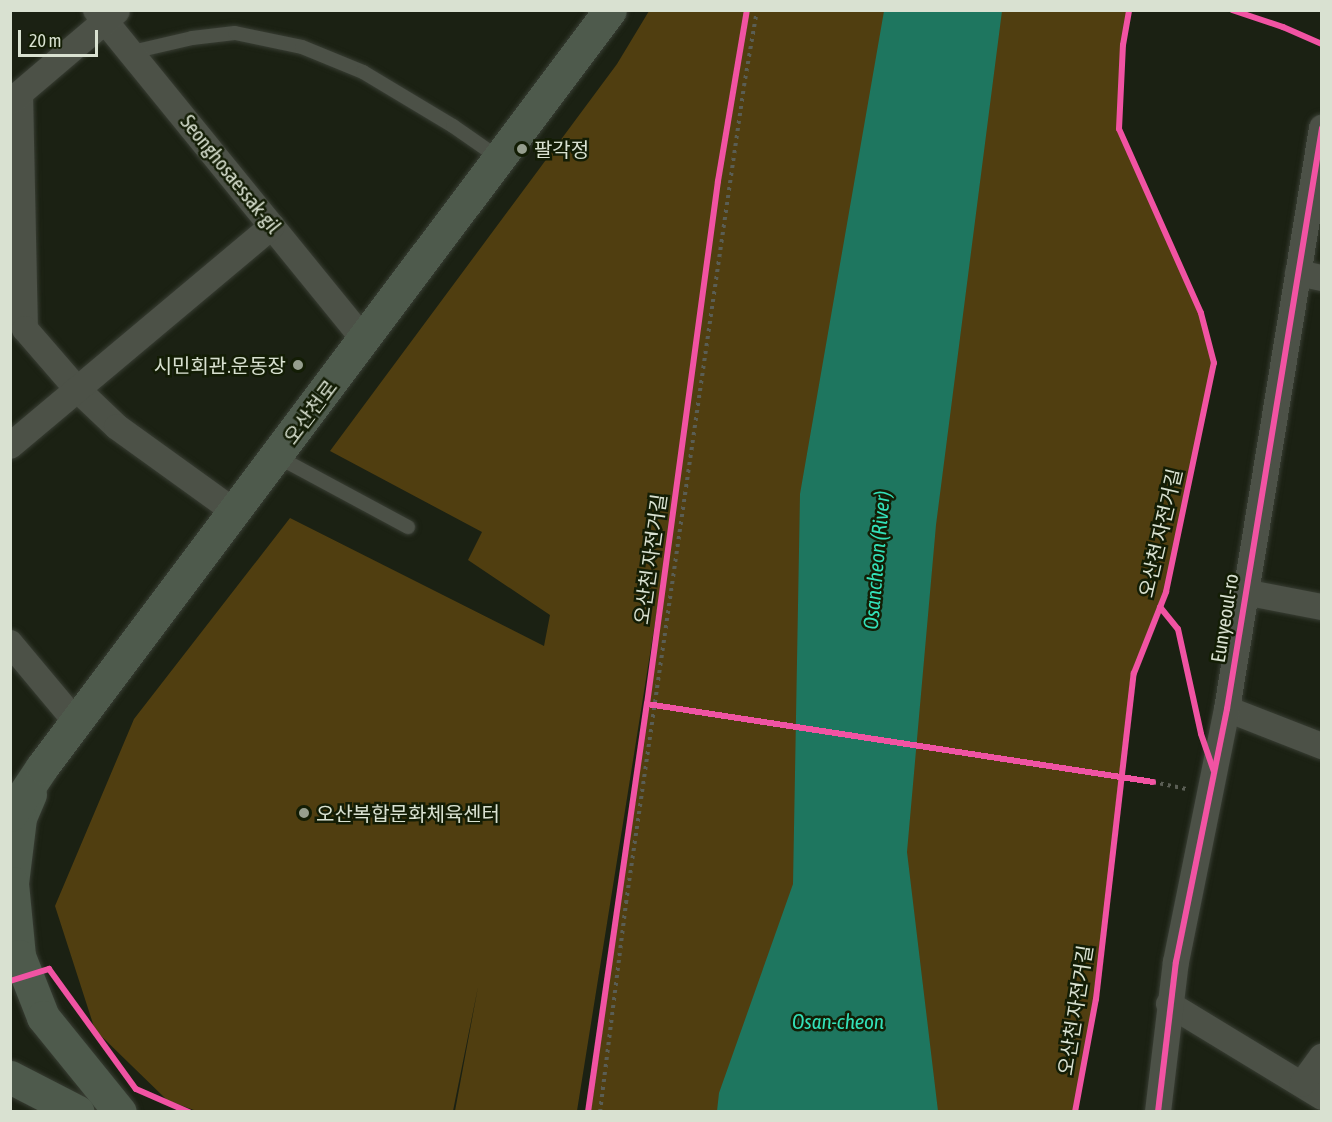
<!DOCTYPE html>
<html>
<head>
<meta charset="utf-8">
<style>
  body { margin:0 }
  #map { position:relative; width:1332px; height:1122px; overflow:hidden; background:#1b2113; font-family:"Asap Condensed","Noto Sans KR",sans-serif }
  div>[style] { position:absolute }
  [style*='--x'] { left:calc(var(--x)*1px); top:calc(var(--y)*1px); width:calc(var(--w)*1px); rotate:calc(var(--a)*1deg) }
  .green>* { inset:0; background:#503e10 }
  .water>* { inset:0; background:#1e765f }
  .path>* { height:4px; margin-top:-2px; transform-origin:0; background:repeating-linear-gradient(90deg,#5a5e54 0 3px,transparent 0 7.5px) }
  .roads { filter:drop-shadow(0 0 2px #383d33) drop-shadow(0 0 2px #383d33) }
  .service>* { height:14px; margin:-7px; padding:0 7px; transform-origin:7px; border-radius:7px; background:#4c5147 }
  .minor>* { height:26px; margin:-13px; padding:0 13px; transform-origin:13px; border-radius:13px; background:#4c5147 }
  .primary>* { height:33px; margin:-16.5px; padding:0 16.5px; transform-origin:16.5px; border-radius:16.5px; background:#4e5a4c }
  .cycleway>* { height:6px; margin:-3px; padding:0 3px; transform-origin:3px; border-radius:3px; background:#f153a3 }
  .dots>* { width:16px; height:16px; translate:-50% -50%; box-sizing:border-box; border:3px solid #131d05; border-radius:50% }
  span { translate:-50% -50%; white-space:nowrap; text-align:center; line-height:1.15; -webkit-text-stroke:5px #131d05; paint-order:stroke }
  .poi-label { font-size:20px; color:#d9e1d1 }
  .left { translate:0 -50%; text-align:left }
  .right { translate:-100% -50%; text-align:right }
  .street-label { font-size:20px; color:#d9e1d1 }
  .water-label { font-size:21px; color:#33e1b9; font-style:italic }
  .frame { position:absolute; inset:0; border:12px solid #d9e1d1; pointer-events:none }
  .scale { position:absolute; left:18px; top:30px; width:80px; height:27px; box-sizing:border-box; border:3px solid #d9e1d1; border-top:0; padding-left:8px; font-size:18px; line-height:21px; white-space:nowrap; color:#d9e1d1; -webkit-text-stroke:4px #131d05; paint-order:stroke }
</style>
</head>
<body>
<div id="map">
  <div class="green">
    <div style="clip-path:polygon(649px 11px,1129px 11px,1123px 45px,1119px 129px,1201px 313px,1214px 363px,1166px 592px,1134px 673px,1096px 999px,1075px 1111px,588px 1111px,666px 554px,577px 1111px,455px 1111px,478px 987px,453px 1111px,199px 1112px,167px 1100px,95px 1030px,55px 906px,134px 719px,290px 518px,544px 646px,550px 615px,468px 560px,482px 532px,330px 451px,617px 64px)"></div>
  </div>
  <div class="water">
    <div style="clip-path:polygon(884px 11px,1002px 11px,936px 525px,907px 852px,938px 1111px,717px 1111px,719px 1093px,793px 884px,800px 494px)"></div>
  </div>
  <div class="path">
    <div style="--x:1153;--y:782;--w:34;--a:12"></div>
    <div style="--x:600;--y:1112;--w:211;--a:-82.9"></div>
    <div style="--x:626;--y:903;--w:825;--a:-81.78"></div>
    <div style="--x:744;--y:86;--w:77;--a:-80.3"></div>
  </div>
  <div class="roads">
    <div class="service">
      <div style="--x:132;--y:52;--w:62;--a:-13.1"></div>
      <div style="--x:192;--y:38;--w:43;--a:-6.6"></div>
      <div style="--x:235;--y:33;--w:68;--a:11.8"></div>
      <div style="--x:302;--y:47;--w:66;--a:22.3"></div>
      <div style="--x:363;--y:72;--w:105;--a:31"></div>
      <div style="--x:453;--y:126;--w:56;--a:34.8"></div>
      <div style="--x:276;--y:456;--w:150;--a:28.3"></div>
    </div>
    <div class="minor">
      <div style="--x:96;--y:10;--w:425;--a:50.9"></div>
      <div style="--x:20;--y:94;--w:235;--a:88.8"></div>
      <div style="--x:25;--y:329;--w:79;--a:49.1"></div>
      <div style="--x:77;--y:389;--w:55;--a:43.5"></div>
      <div style="--x:117;--y:427;--w:145;--a:35.8"></div>
      <div style="--x:10;--y:102;--w:140;--a:-40.4"></div>
      <div style="--x:1298;--y:273;--w:25;--a:12"></div>
      <div style="--x:10;--y:446;--w:342;--a:-40"></div>
      <div style="--x:1244;--y:592;--w:79;--a:10.9"></div>
      <div style="--x:10;--y:643;--w:103;--a:50.1"></div>
      <div style="--x:1227;--y:709;--w:102;--a:21.3"></div>
      <div style="--x:1169;--y:1004;--w:179;--a:31.3"></div>
      <div style="--x:1302;--y:1084;--w:34;--a:-54"></div>
      <div style="--x:1158;--y:1112;--w:151;--a:-83.2"></div>
      <div style="--x:1176;--y:962;--w:258;--a:-78.6"></div>
      <div style="--x:1227;--y:709;--w:589;--a:-80.71"></div>
    </div>
    <div class="primary">
      <div style="--x:30;--y:794;--w:26;--a:113"></div>
      <div style="--x:20;--y:818;--w:65;--a:97"></div>
      <div style="--x:12;--y:883;--w:73;--a:84.5"></div>
      <div style="--x:19;--y:956;--w:66;--a:68.5"></div>
      <div style="--x:43;--y:1017;--w:122;--a:51"></div>
      <div style="--x:10;--y:815;--w:58;--a:-56.3"></div>
      <div style="--x:42;--y:767;--w:946;--a:-53.12"></div>
      <div style="--x:10;--y:1077;--w:76;--a:27.2"></div>
    </div>
  </div>
  <div class="cycleway">
    <div style="--x:1232;--y:10;--w:54;--a:18.4"></div>
    <div style="--x:1283;--y:27;--w:43;--a:23.6"></div>
    <div style="--x:1160;--y:607;--w:28;--a:51"></div>
    <div style="--x:1178;--y:629;--w:107;--a:77.6"></div>
    <div style="--x:1201;--y:734;--w:39;--a:71"></div>
    <div style="--x:647;--y:704;--w:512;--a:8.76"></div>
    <div style="--x:10;--y:981;--w:41;--a:-17.1"></div>
    <div style="--x:49;--y:969;--w:148;--a:54.1"></div>
    <div style="--x:136;--y:1089;--w:58;--a:23.5"></div>
    <div style="--x:588;--y:1112;--w:412;--a:-81.8"></div>
    <div style="--x:647;--y:704;--w:528;--a:-82.27"></div>
    <div style="--x:718;--y:181;--w:173;--a:-80.4"></div>
    <div style="--x:1075;--y:1112;--w:115;--a:-79.5"></div>
    <div style="--x:1096;--y:999;--w:328;--a:-83.4"></div>
    <div style="--x:1134;--y:673;--w:87;--a:-68.4"></div>
    <div style="--x:1166;--y:592;--w:234;--a:-78.2"></div>
    <div style="--x:1214;--y:363;--w:52;--a:-104.6"></div>
    <div style="--x:1201;--y:313;--w:201;--a:-114"></div>
    <div style="--x:1119;--y:129;--w:84;--a:-87.3"></div>
    <div style="--x:1123;--y:45;--w:36;--a:-80"></div>
    <div style="--x:1158;--y:1112;--w:151;--a:-83.2"></div>
    <div style="--x:1176;--y:962;--w:258;--a:-78.6"></div>
    <div style="--x:1227;--y:709;--w:589;--a:-80.71"></div>
  </div>
  <div class="dots">
    <div style="left:522px;top:149px;background:#969e8e"></div>
    <div style="left:298px;top:365px;background:#969e8e"></div>
    <div style="left:304px;top:813px;background:#969e8e"></div>
  </div>
  <div class="poi-label">
    <span class="left" style="left:534px;top:149px">팔각정</span>
    <span class="right" style="left:286px;top:365px">시민회관.운동장</span>
    <span class="left" style="left:316px;top:813px">오산복합문화체육센터</span>
  </div>
  <div class="street-label">
    <span style="left:231px;top:174px;rotate:51deg">Seonghosaessak-gil</span>
    <span style="left:310px;top:412px;rotate:-53deg">오산천로</span>
    <span style="left:1160px;top:533px;rotate:-77deg">오산천 자전거길</span>
    <span style="left:650px;top:559px;rotate:-82deg">오산천 자전거길</span>
    <span style="left:1224px;top:618px;rotate:-81deg">Eunyeoul-ro</span>
    <span style="left:1075px;top:1010px;rotate:-81deg">오산천 자전거길</span>
  </div>
  <div class="water-label">
    <span style="left:876px;top:560px;rotate:-85deg">Osancheon (River)</span>
    <span style="left:838px;top:1021px">Osan-cheon</span>
  </div>
  <div class="frame"></div>
  <div class="scale">20 m</div>
</div>
</body>
</html>
